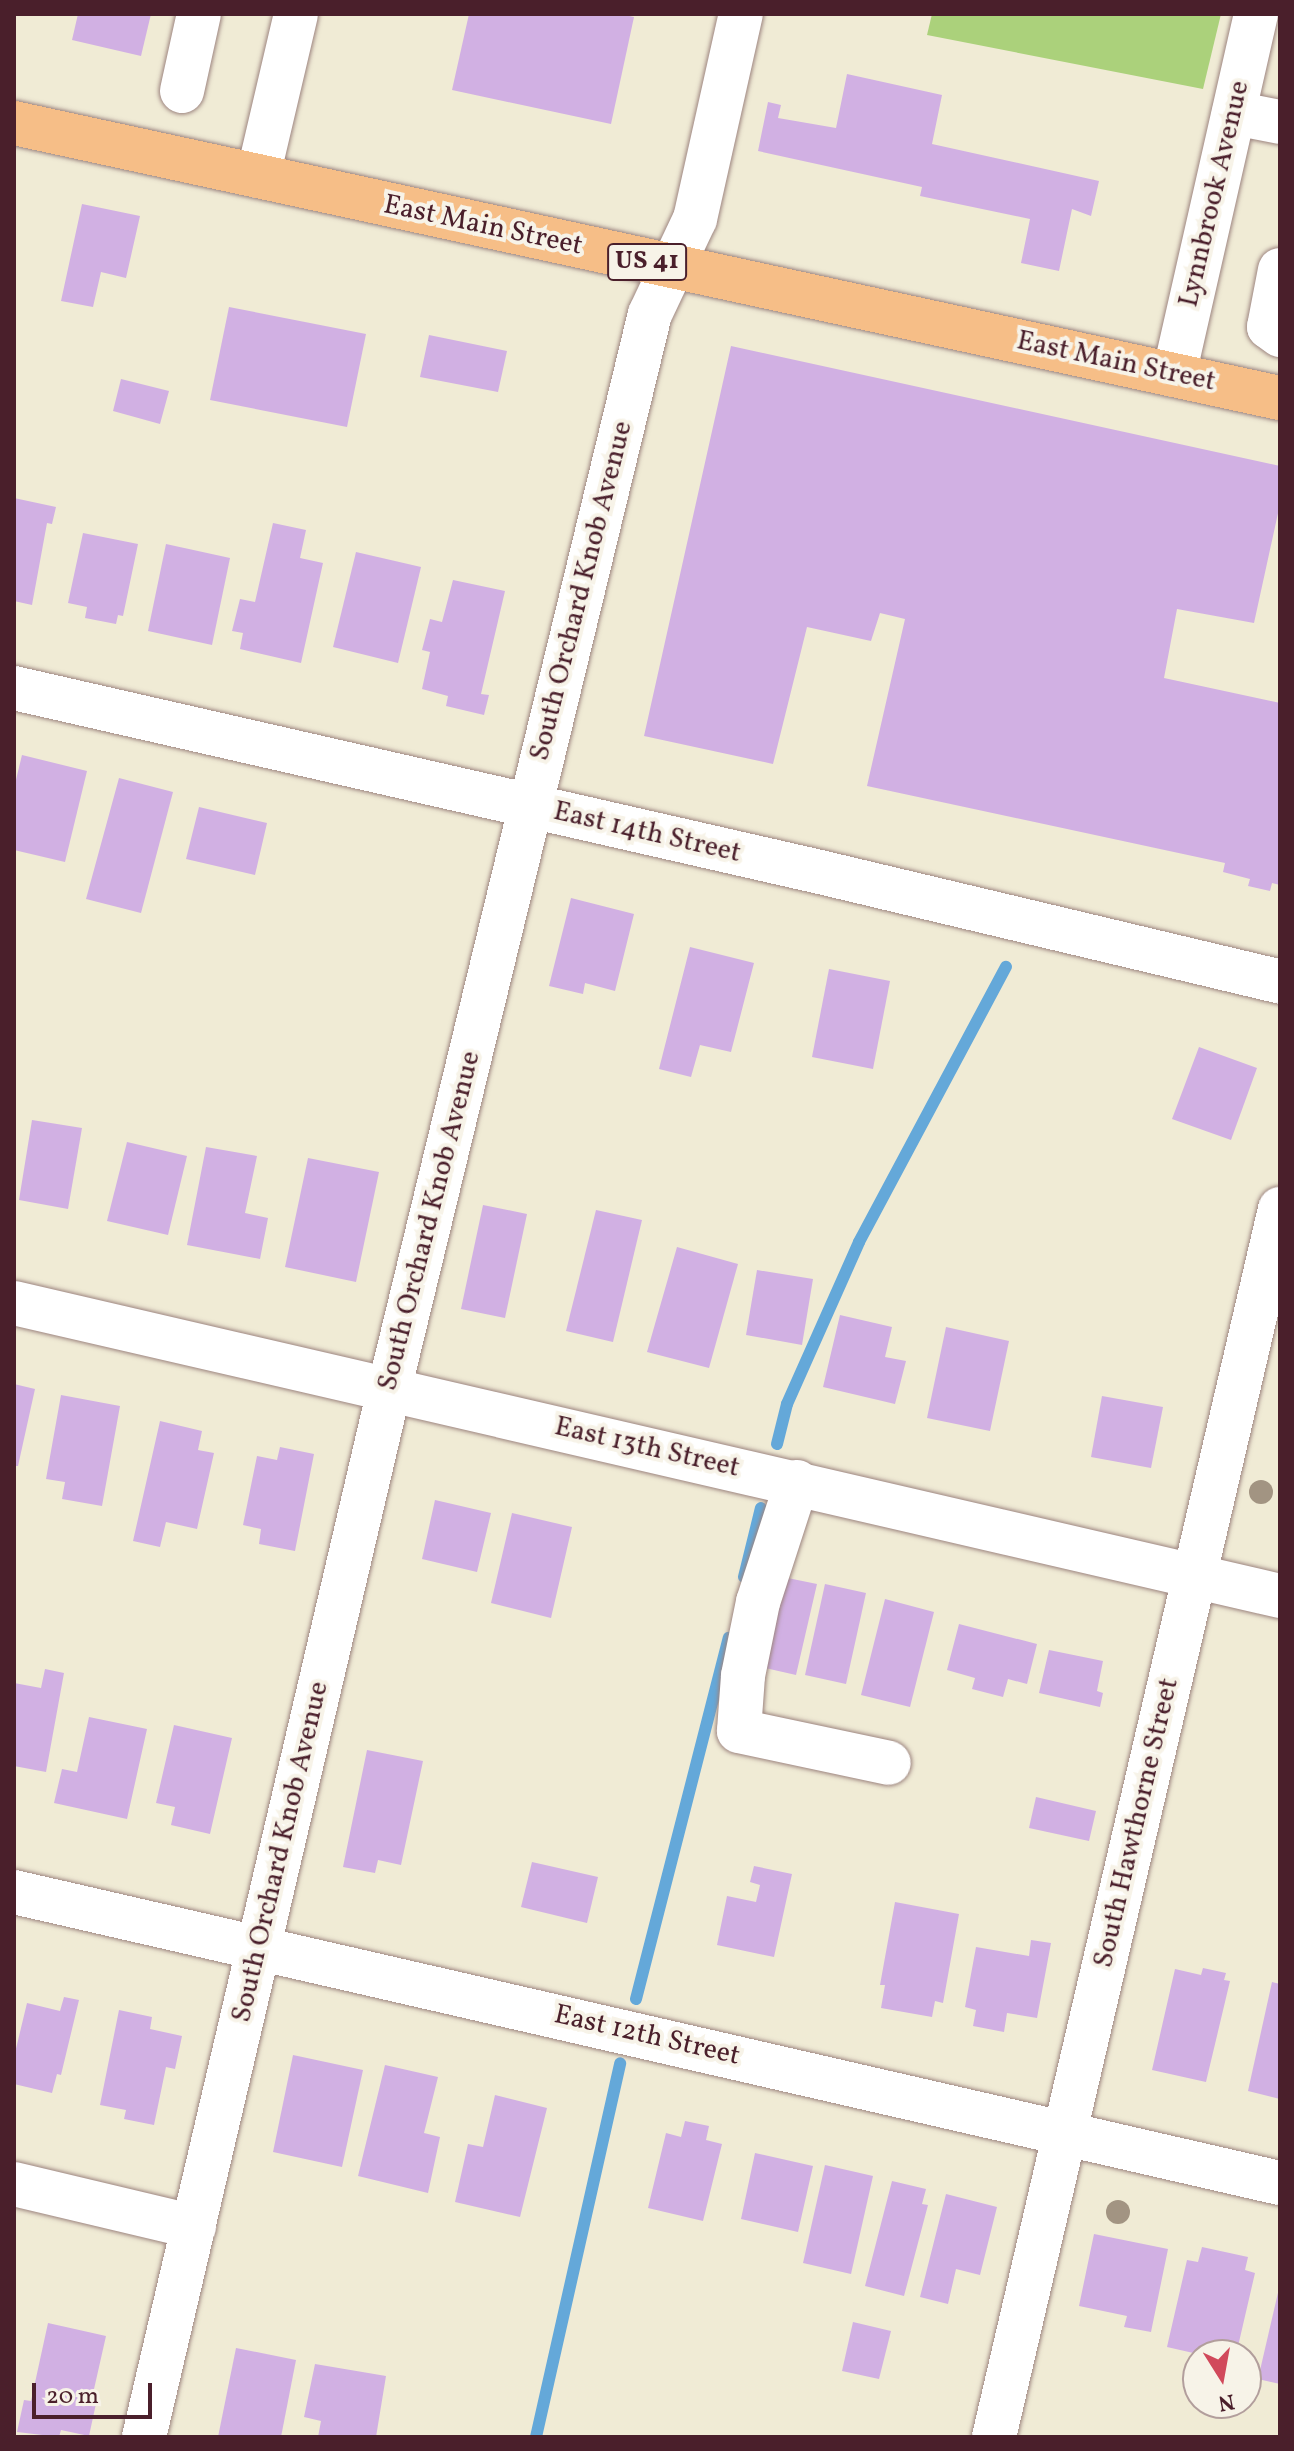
<!DOCTYPE html>
<html>
<head>
<meta charset="utf-8">
<style>
  body { margin:0 }
  #map { position:relative; width:1294px; height:2451px; overflow:hidden; background:#f0ebd5; font-family:Vollkorn,serif }
  div>[style] { position:absolute }
  [style*='--x'] { left:calc(var(--x)*1px); top:calc(var(--y)*1px); width:calc(var(--w)*1px); rotate:calc(var(--a)*1deg) }
  .green>* { inset:0; background:#abd17b }
  .stream>* { height:12px; margin:-6px; padding:0 6px; transform-origin:6px; border-radius:6px; background:#64a8d9 }
  .building>* { inset:0; background:#d1b0e3 }
  .roads { filter:drop-shadow(0 0 2px #9d8580) drop-shadow(0 0 2px #9d8580) }
  .minor>* { height:44px; margin:-22px; padding:0 22px; transform-origin:22px; border-radius:22px; background:#fff }
  .major>* { height:44px; margin:-22px; padding:0 22px; transform-origin:22px; border-radius:22px; background:#f6be87 }
  .trees>* { width:24px; height:24px; margin:-12px; border-radius:50%; background:#a29482 }
  span { translate:-50% -50%; white-space:nowrap; text-align:center; line-height:1.15; -webkit-text-stroke:8px #f7f3e8; paint-order:stroke }
  .shield-label span { padding:2px 6px; background:#f7f3e8; border:2px solid; border-radius:6px; -webkit-text-stroke-width:0 }
  .shield-label { font-size:26px; color:#4a1f2b; font-weight:700 }
  .street-label { font-size:28px; color:#4a1f2b }
  .frame { position:absolute; inset:0; border:16px solid #4a1f2b; pointer-events:none }
  .north { position:absolute; left:1182px; top:2339px; width:80px; height:80px; box-sizing:border-box; background:#f7f3e8; border:2px solid #b29e9c; border-radius:50%; rotate:169deg; font-size:22px; font-weight:700; line-height:32px; text-align:center; color:#4a1f2b }
  .north::after { content:''; display:block; margin:auto; width:28px; height:36px; background:#d1495b; clip-path:polygon(50% 0,100% 100%,50% 72%,0 100%) }
  .scale { position:absolute; left:32px; top:2383px; width:120px; height:36px; box-sizing:border-box; border:4px solid #4a1f2b; border-top:0; padding-left:10px; font-size:24px; line-height:28px; white-space:nowrap; color:#4a1f2b; -webkit-text-stroke:6px #f7f3e8; paint-order:stroke }
</style>
</head>
<body>
<div id="map">
  <div class="green">
    <div style="clip-path:polygon(932px 14px,1221px 14px,1203px 89px,927px 35px)"></div>
  </div>
  <div class="stream">
    <div style="--x:777;--y:1444;--w:41;--a:-76"></div>
    <div style="--x:787;--y:1404;--w:177;--a:-66"></div>
    <div style="--x:859;--y:1242;--w:312;--a:-61.9"></div>
    <div style="--x:744;--y:1577;--w:71;--a:-76.2"></div>
    <div style="--x:636;--y:1999;--w:373;--a:-75.6"></div>
    <div style="--x:536;--y:2437;--w:383;--a:-77.3"></div>
  </div>
  <div class="building">
    <div style="clip-path:polygon(78px 14px,151px 14px,141px 56px,72px 40px)"></div>
    <div style="clip-path:polygon(469px 14px,620px 14px,634px 17px,611px 124px,452px 90px)"></div>
    <div style="clip-path:polygon(847px 74px,942px 95px,932px 144px,1099px 181px,1091px 216px,1072px 209px,1059px 271px,1021px 263px,1030px 219px,920px 196px,922px 187px,758px 151px,768px 102px,781px 105px,778px 118px,836px 128px)"></div>
    <div style="clip-path:polygon(82px 204px,140px 216px,126px 278px,101px 272px,93px 307px,61px 301px)"></div>
    <div style="clip-path:polygon(229px 307px,366px 334px,347px 427px,210px 400px)"></div>
    <div style="clip-path:polygon(429px 335px,507px 351px,498px 392px,420px 377px)"></div>
    <div style="clip-path:polygon(731px 346px,1280px 466px,1280px 504px,1254px 623px,1177px 609px,1164px 678px,1280px 703px,1280px 885px,1272px 883px,1270px 891px,1248px 886px,1250px 879px,1223px 872px,1225px 863px,867px 786px,905px 619px,880px 613px,871px 641px,807px 627px,773px 764px,644px 736px)"></div>
    <div style="clip-path:polygon(121px 379px,169px 391px,160px 424px,113px 411px)"></div>
    <div style="clip-path:polygon(14px 498px,56px 507px,52px 524px,47px 523px,32px 605px,14px 601px)"></div>
    <div style="clip-path:polygon(273px 523px,306px 530px,300px 558px,323px 563px,301px 663px,240px 649px,243px 633px,232px 631px,240px 599px,255px 602px)"></div>
    <div style="clip-path:polygon(83px 533px,138px 544px,123px 616px,118px 615px,116px 624px,85px 618px,87px 607px,68px 603px)"></div>
    <div style="clip-path:polygon(166px 544px,230px 558px,212px 645px,148px 631px)"></div>
    <div style="clip-path:polygon(356px 552px,421px 567px,398px 663px,333px 647px)"></div>
    <div style="clip-path:polygon(453px 580px,505px 591px,481px 694px,489px 695px,484px 715px,446px 706px,448px 696px,422px 689px,430px 652px,422px 650px,430px 619px,442px 622px)"></div>
    <div style="clip-path:polygon(22px 755px,87px 771px,65px 862px,14px 850px,14px 788px)"></div>
    <div style="clip-path:polygon(119px 778px,173px 792px,141px 913px,86px 899px)"></div>
    <div style="clip-path:polygon(199px 807px,267px 823px,255px 875px,186px 859px)"></div>
    <div style="clip-path:polygon(571px 898px,634px 914px,615px 991px,585px 983px,583px 994px,549px 986px)"></div>
    <div style="clip-path:polygon(690px 947px,754px 963px,731px 1052px,700px 1045px,691px 1077px,659px 1069px)"></div>
    <div style="clip-path:polygon(829px 969px,890px 981px,873px 1069px,812px 1057px)"></div>
    <div style="clip-path:polygon(1199px 1047px,1257px 1068px,1231px 1140px,1172px 1119px)"></div>
    <div style="clip-path:polygon(32px 1120px,82px 1128px,68px 1209px,19px 1200px)"></div>
    <div style="clip-path:polygon(127px 1142px,187px 1156px,168px 1235px,107px 1221px)"></div>
    <div style="clip-path:polygon(206px 1147px,257px 1156px,245px 1213px,268px 1218px,260px 1259px,187px 1245px)"></div>
    <div style="clip-path:polygon(308px 1158px,379px 1172px,356px 1282px,285px 1267px)"></div>
    <div style="clip-path:polygon(483px 1205px,527px 1214px,505px 1318px,461px 1309px)"></div>
    <div style="clip-path:polygon(596px 1210px,642px 1220px,613px 1342px,566px 1331px)"></div>
    <div style="clip-path:polygon(677px 1247px,738px 1264px,709px 1368px,647px 1352px)"></div>
    <div style="clip-path:polygon(757px 1270px,813px 1279px,802px 1345px,746px 1335px)"></div>
    <div style="clip-path:polygon(840px 1315px,892px 1327px,885px 1357px,906px 1361px,895px 1404px,823px 1387px)"></div>
    <div style="clip-path:polygon(946px 1327px,1009px 1341px,990px 1431px,927px 1418px)"></div>
    <div style="clip-path:polygon(14px 1384px,35px 1389px,18px 1466px,14px 1466px)"></div>
    <div style="clip-path:polygon(61px 1395px,120px 1406px,102px 1506px,62px 1499px,65px 1482px,46px 1479px)"></div>
    <div style="clip-path:polygon(1102px 1396px,1163px 1407px,1151px 1468px,1091px 1457px)"></div>
    <div style="clip-path:polygon(160px 1421px,202px 1431px,198px 1450px,214px 1453px,197px 1529px,166px 1522px,160px 1547px,133px 1541px)"></div>
    <div style="clip-path:polygon(280px 1447px,314px 1454px,295px 1551px,259px 1544px,261px 1529px,243px 1525px,257px 1456px,277px 1460px)"></div>
    <div style="clip-path:polygon(435px 1500px,491px 1513px,477px 1572px,422px 1559px)"></div>
    <div style="clip-path:polygon(512px 1513px,572px 1527px,551px 1618px,491px 1603px)"></div>
    <div style="clip-path:polygon(778px 1576px,817px 1584px,796px 1675px,757px 1666px)"></div>
    <div style="clip-path:polygon(825px 1584px,866px 1593px,846px 1684px,805px 1675px)"></div>
    <div style="clip-path:polygon(885px 1599px,934px 1612px,910px 1707px,861px 1695px)"></div>
    <div style="clip-path:polygon(959px 1624px,1037px 1644px,1027px 1684px,1008px 1679px,1003px 1697px,972px 1689px,975px 1678px,947px 1670px)"></div>
    <div style="clip-path:polygon(1049px 1650px,1103px 1661px,1097px 1691px,1103px 1693px,1100px 1707px,1039px 1693px)"></div>
    <div style="clip-path:polygon(45px 1669px,64px 1673px,46px 1772px,14px 1766px,14px 1683px,41px 1688px)"></div>
    <div style="clip-path:polygon(89px 1717px,147px 1729px,127px 1819px,54px 1803px,62px 1769px,77px 1772px)"></div>
    <div style="clip-path:polygon(174px 1725px,232px 1738px,210px 1834px,171px 1825px,175px 1807px,156px 1803px)"></div>
    <div style="clip-path:polygon(367px 1750px,423px 1761px,401px 1865px,378px 1860px,375px 1873px,343px 1867px)"></div>
    <div style="clip-path:polygon(1036px 1797px,1096px 1811px,1089px 1841px,1029px 1828px)"></div>
    <div style="clip-path:polygon(532px 1862px,598px 1877px,587px 1923px,521px 1907px)"></div>
    <div style="clip-path:polygon(754px 1866px,792px 1874px,774px 1957px,717px 1945px,727px 1896px,756px 1902px,760px 1885px,750px 1882px)"></div>
    <div style="clip-path:polygon(895px 1902px,959px 1914px,943px 2003px,935px 2001px,932px 2017px,881px 2008px,885px 1985px,880px 1985px)"></div>
    <div style="clip-path:polygon(1031px 1940px,1051px 1943px,1037px 2018px,1007px 2013px,1004px 2032px,973px 2026px,976px 2010px,965px 2007px,976px 1947px,1029px 1956px)"></div>
    <div style="clip-path:polygon(1203px 1968px,1226px 1973px,1224px 1980px,1230px 1981px,1206px 2082px,1152px 2070px,1175px 1969px,1201px 1975px)"></div>
    <div style="clip-path:polygon(1272px 1982px,1280px 1984px,1280px 2099px,1248px 2091px)"></div>
    <div style="clip-path:polygon(64px 1997px,79px 2000px,61px 2075px,57px 2074px,52px 2093px,14px 2084px,14px 2057px,27px 2003px,60px 2011px)"></div>
    <div style="clip-path:polygon(119px 2010px,152px 2017px,150px 2029px,182px 2036px,175px 2069px,166px 2067px,154px 2125px,124px 2119px,126px 2110px,100px 2105px)"></div>
    <div style="clip-path:polygon(293px 2055px,363px 2070px,342px 2167px,273px 2152px)"></div>
    <div style="clip-path:polygon(385px 2065px,438px 2077px,424px 2133px,440px 2137px,428px 2193px,358px 2176px)"></div>
    <div style="clip-path:polygon(495px 2095px,547px 2108px,520px 2217px,455px 2202px,468px 2144px,483px 2147px)"></div>
    <div style="clip-path:polygon(685px 2121px,709px 2126px,706px 2140px,722px 2144px,703px 2221px,648px 2208px,666px 2133px,681px 2137px)"></div>
    <div style="clip-path:polygon(755px 2153px,813px 2166px,798px 2232px,741px 2219px)"></div>
    <div style="clip-path:polygon(825px 2165px,873px 2176px,851px 2274px,803px 2263px)"></div>
    <div style="clip-path:polygon(892px 2181px,926px 2189px,922px 2204px,928px 2205px,904px 2296px,865px 2286px)"></div>
    <div style="clip-path:polygon(946px 2194px,997px 2207px,980px 2275px,956px 2269px,948px 2304px,920px 2297px)"></div>
    <div style="clip-path:polygon(1094px 2234px,1168px 2249px,1151px 2332px,1124px 2327px,1127px 2316px,1079px 2306px)"></div>
    <div style="clip-path:polygon(1202px 2247px,1248px 2257px,1245px 2270px,1255px 2273px,1236px 2355px,1202px 2355px,1167px 2347px,1187px 2260px,1198px 2262px)"></div>
    <div style="clip-path:polygon(1280px 2284px,1280px 2384px,1258px 2379px)"></div>
    <div style="clip-path:polygon(853px 2322px,891px 2331px,879px 2379px,842px 2371px)"></div>
    <div style="clip-path:polygon(48px 2323px,106px 2336px,92px 2398px,97px 2399px,89px 2436px,61px 2430px,59px 2437px,17px 2432px,24px 2400px,31px 2401px)"></div>
    <div style="clip-path:polygon(236px 2348px,296px 2360px,281px 2437px,218px 2437px)"></div>
    <div style="clip-path:polygon(315px 2364px,386px 2376px,376px 2437px,318px 2437px,321px 2421px,304px 2417px)"></div>
  </div>
  <div class="roads">
    <div class="minor">
      <div style="--x:182;--y:91;--w:79;--a:-77.6"></div>
      <div style="--x:1234;--y:113;--w:47;--a:11.1"></div>
      <div style="--x:258;--y:176;--w:166;--a:-76.8"></div>
      <div style="--x:1280;--y:270;--w:58;--a:100.9"></div>
      <div style="--x:1269;--y:327;--w:14;--a:36"></div>
      <div style="--x:1174;--y:375;--w:370;--a:-77.2"></div>
      <div style="--x:14;--y:688;--w:827;--a:12.86"></div>
      <div style="--x:820;--y:872;--w:473;--a:13.4"></div>
      <div style="--x:14;--y:1303;--w:1299;--a:13.03"></div>
      <div style="--x:797;--y:1482;--w:126;--a:108"></div>
      <div style="--x:758;--y:1602;--w:76;--a:101.5"></div>
      <div style="--x:743;--y:1676;--w:55;--a:94.2"></div>
      <div style="--x:739;--y:1731;--w:153;--a:12"></div>
      <div style="--x:14;--y:1892;--w:1299;--a:12.95"></div>
      <div style="--x:14;--y:2184;--w:185;--a:13.4"></div>
      <div style="--x:144;--y:2437;--w:1075;--a:-76.83"></div>
      <div style="--x:389;--y:1390;--w:1107;--a:-76.37"></div>
      <div style="--x:650;--y:314;--w:105;--a:-64.7"></div>
      <div style="--x:695;--y:219;--w:210;--a:-77.4"></div>
      <div style="--x:994;--y:2437;--w:1261;--a:-76.89"></div>
    </div>
    <div class="major">
      <div style="--x:14;--y:123;--w:1296;--a:12.26"></div>
    </div>
  </div>
  <div class="trees">
    <div style="left:1261px;top:1492px"></div>
    <div style="left:1118px;top:2212px"></div>
  </div>
  <div class="shield-label">
    <span style="left:647px;top:262px">US 41</span>
  </div>
  <div class="street-label">
    <span style="left:1215px;top:194px;rotate:-77deg">Lynnbrook Avenue</span>
    <span style="left:483px;top:226px;rotate:12deg">East Main Street</span>
    <span style="left:1116px;top:362px;rotate:12deg">East Main Street</span>
    <span style="left:582px;top:591px;rotate:-76deg">South Orchard Knob Avenue</span>
    <span style="left:647px;top:833px;rotate:13deg">East 14th Street</span>
    <span style="left:430px;top:1221px;rotate:-76deg">South Orchard Knob Avenue</span>
    <span style="left:647px;top:1448px;rotate:13deg">East 13th Street</span>
    <span style="left:1137px;top:1823px;rotate:-77deg">South Hawthorne Street</span>
    <span style="left:281px;top:1852px;rotate:-77deg">South Orchard Knob Avenue</span>
    <span style="left:647px;top:2036px;rotate:13deg">East 12th Street</span>
  </div>
  <div class="frame"></div>
  <div class="north">N</div>
  <div class="scale">20 m</div>
</div>
</body>
</html>
